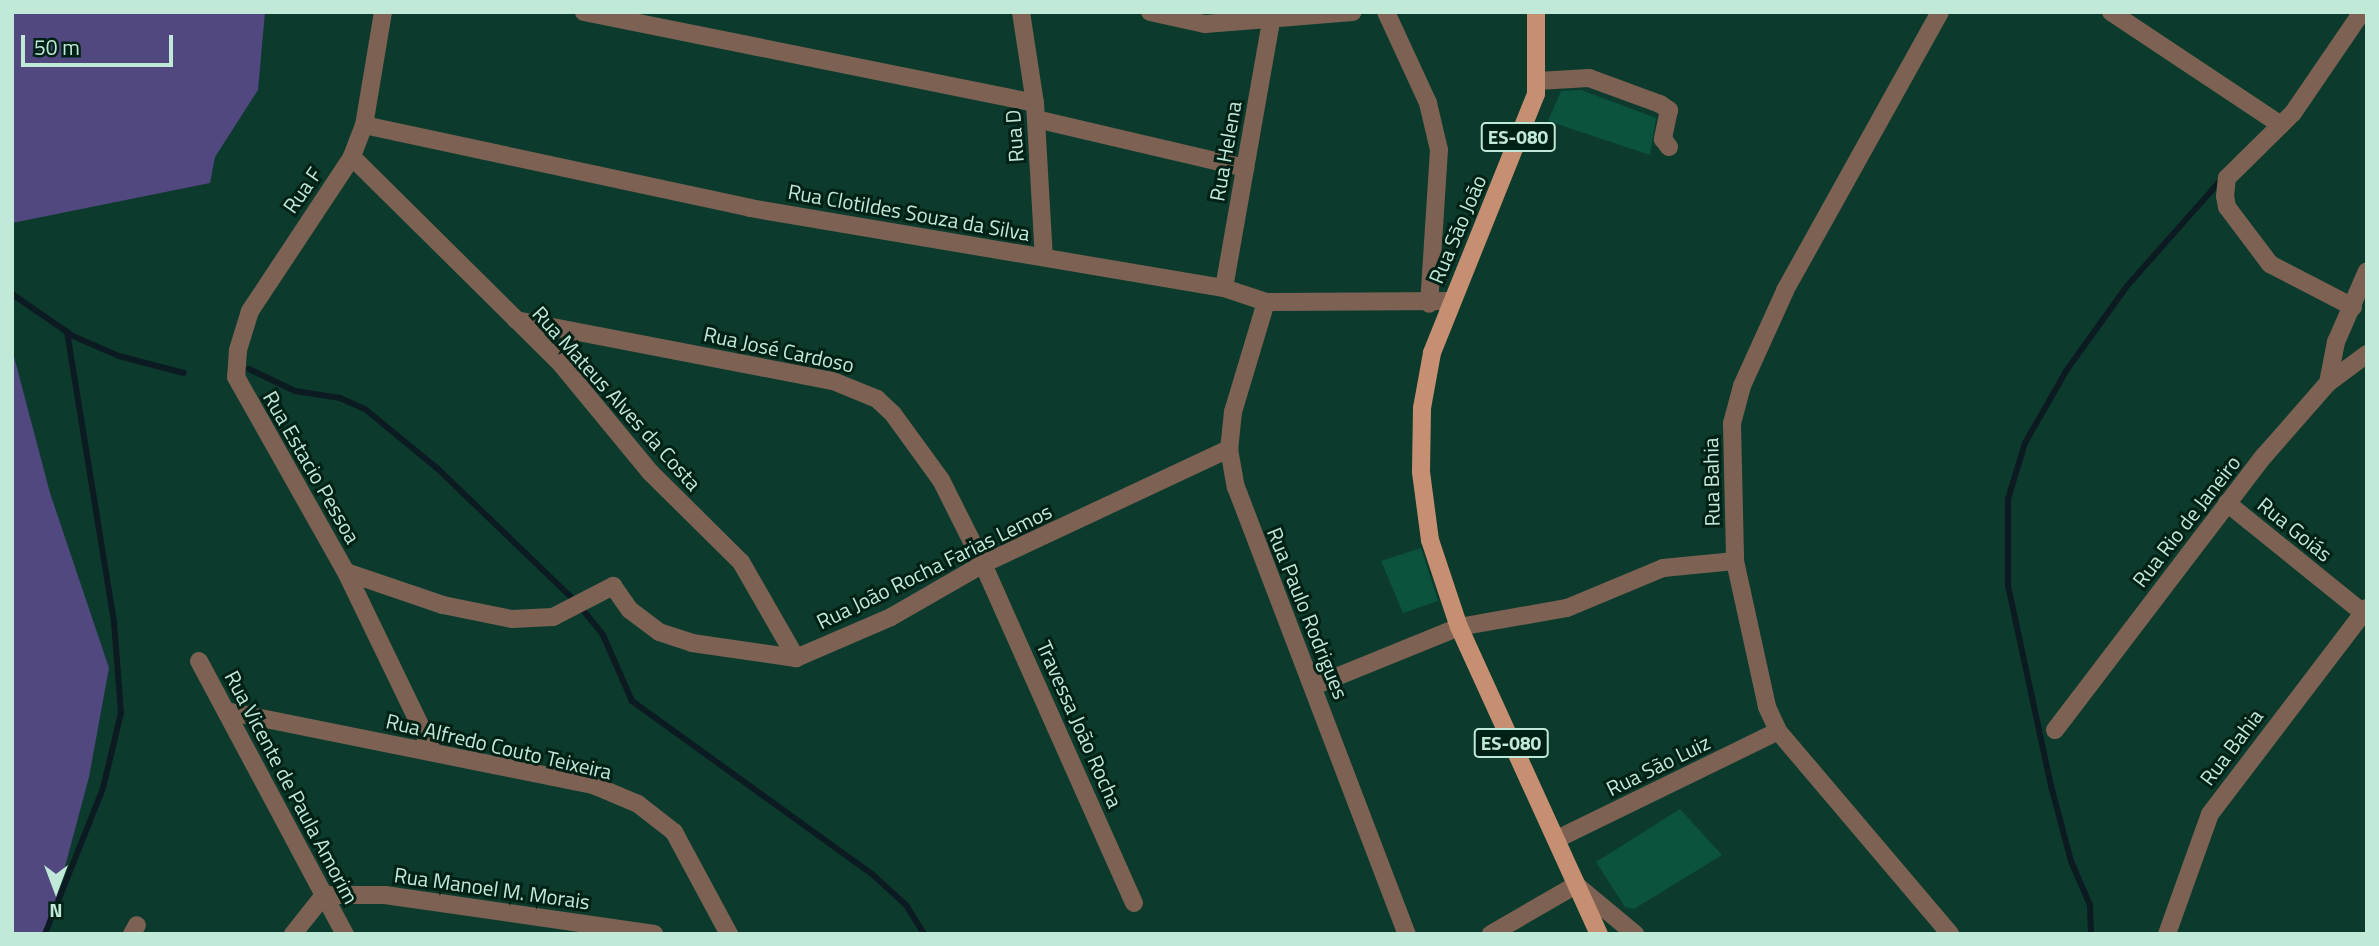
<!DOCTYPE html>
<html>
<head>
<meta charset="utf-8">
<style>
  body { margin:0 }
  #map { position:relative; width:2379px; height:946px; overflow:hidden; background:#0c3b2d; font-family:"Titillium Web",sans-serif }
  div>[style] { position:absolute }
  [style*='--x'] { left:calc(var(--x)*1px); top:calc(var(--y)*1px); width:calc(var(--w)*1px); rotate:calc(var(--a)*1deg) }
  .green>* { inset:0; background:#50487f }
  .stream>* { height:6px; margin:-3px; padding:0 3px; transform-origin:3px; border-radius:3px; background:#0c1b22 }
  .building>* { inset:0; background:#0b533f }
  .street>* { height:18px; margin:-9px; padding:0 9px; transform-origin:9px; border-radius:9px; background:#7d6253 }
  .primary>* { height:18px; margin:-9px; padding:0 9px; transform-origin:9px; border-radius:9px; background:#c78f72 }
  span { translate:-50% -50%; white-space:nowrap; text-align:center; line-height:1.15; -webkit-text-stroke:6px #002116; paint-order:stroke }
  .shield-label span { padding:2px 5px; background:#002116; border:2px solid; border-radius:5px; -webkit-text-stroke-width:0 }
  .shield-label { font-size:19px; color:#c1e9d8; font-weight:700 }
  .street-label { font-size:21px; color:#c1e9d8 }
  .frame { position:absolute; inset:0; border:14px solid #c1e9d8; pointer-events:none }
  .north { position:absolute; left:21px; top:855px; width:70px; height:70px; -webkit-text-stroke:5px #002116; paint-order:stroke; rotate:180deg; font-size:19px; font-weight:700; line-height:28px; text-align:center; color:#c1e9d8 }
  .north::after { content:''; display:block; margin:auto; width:24px; height:32px; background:#c1e9d8; clip-path:polygon(50% 0,100% 100%,50% 72%,0 100%) }
  .scale { position:absolute; left:21px; top:35px; width:152px; height:32px; box-sizing:border-box; border:4px solid #c1e9d8; border-top:0; padding-left:9px; font-size:21px; line-height:24px; white-space:nowrap; color:#c1e9d8; -webkit-text-stroke:5px #002116; paint-order:stroke }
</style>
</head>
<body>
<div id="map">
  <div class="green">
    <div style="clip-path:polygon(12px 12px,265px 12px,258px 90px,215px 157px,210px 183px,12px 223px)"></div>
    <div style="clip-path:polygon(12px 349px,50px 493px,109px 668px,89px 777px,47px 934px,12px 934px)"></div>
  </div>
  <div class="stream">
    <div style="--x:12;--y:294;--w:74;--a:34.5"></div>
    <div style="--x:73;--y:336;--w:50;--a:23.5"></div>
    <div style="--x:119;--y:356;--w:67;--a:14.7"></div>
    <div style="--x:249;--y:369;--w:51;--a:25.6"></div>
    <div style="--x:295;--y:391;--w:46;--a:8.8"></div>
    <div style="--x:340;--y:398;--w:27;--a:24"></div>
    <div style="--x:365;--y:409;--w:94;--a:39.4"></div>
    <div style="--x:438;--y:469;--w:192;--a:43.9"></div>
    <div style="--x:583;--y:610;--w:32;--a:51"></div>
    <div style="--x:603;--y:635;--w:72;--a:66.3"></div>
    <div style="--x:632;--y:701;--w:296;--a:35.8"></div>
    <div style="--x:872;--y:874;--w:46;--a:42.4"></div>
    <div style="--x:906;--y:905;--w:34;--a:58"></div>
    <div style="--x:45;--y:934;--w:157;--a:-68.3"></div>
    <div style="--x:103;--y:788;--w:77;--a:-76.5"></div>
    <div style="--x:121;--y:713;--w:91;--a:-94.4"></div>
    <div style="--x:114;--y:622;--w:294;--a:-99.2"></div>
    <div style="--x:2091;--y:934;--w:29;--a:-92"></div>
    <div style="--x:2090;--y:905;--w:48;--a:-113.4"></div>
    <div style="--x:2071;--y:861;--w:78;--a:-104.9"></div>
    <div style="--x:2051;--y:786;--w:205;--a:-102.1"></div>
    <div style="--x:2008;--y:586;--w:87;--a:-90"></div>
    <div style="--x:2008;--y:499;--w:59;--a:-73.1"></div>
    <div style="--x:2025;--y:443;--w:83;--a:-60.3"></div>
    <div style="--x:2066;--y:371;--w:105;--a:-54.3"></div>
    <div style="--x:2127;--y:286;--w:142;--a:-48.4"></div>
  </div>
  <div class="building">
    <div style="clip-path:polygon(1581px 90px,1656px 118px,1650px 155px,1548px 121px,1561px 91px)"></div>
    <div style="clip-path:polygon(1421px 548px,1438px 601px,1403px 613px,1381px 561px)"></div>
    <div style="clip-path:polygon(1680px 809px,1722px 855px,1634px 909px,1625px 907px,1596px 862px)"></div>
  </div>
  <div class="street">
    <div style="--x:383;--y:12;--w:115;--a:99.5"></div>
    <div style="--x:364;--y:125;--w:34;--a:111"></div>
    <div style="--x:352;--y:157;--w:185;--a:123.5"></div>
    <div style="--x:250;--y:311;--w:41;--a:107.1"></div>
    <div style="--x:238;--y:350;--w:27;--a:94"></div>
    <div style="--x:236;--y:377;--w:224;--a:60.6"></div>
    <div style="--x:346;--y:572;--w:198;--a:64.2"></div>
    <div style="--x:584;--y:12;--w:460;--a:11.4"></div>
    <div style="--x:1021;--y:12;--w:92;--a:81.3"></div>
    <div style="--x:1035;--y:103;--w:154;--a:86.7"></div>
    <div style="--x:1150;--y:12;--w:56;--a:12.3"></div>
    <div style="--x:1205;--y:24;--w:148;--a:-4.6"></div>
    <div style="--x:1386;--y:12;--w:100;--a:65.2"></div>
    <div style="--x:1428;--y:103;--w:48;--a:76.8"></div>
    <div style="--x:1439;--y:150;--w:154;--a:93.7"></div>
    <div style="--x:1940;--y:12;--w:319;--a:119.1"></div>
    <div style="--x:1785;--y:291;--w:104;--a:114.4"></div>
    <div style="--x:1742;--y:386;--w:39;--a:105"></div>
    <div style="--x:1732;--y:424;--w:137;--a:88.7"></div>
    <div style="--x:1735;--y:561;--w:149;--a:77.6"></div>
    <div style="--x:1767;--y:707;--w:26;--a:65"></div>
    <div style="--x:1778;--y:731;--w:266;--a:49.7"></div>
    <div style="--x:2111;--y:12;--w:204;--a:33.6"></div>
    <div style="--x:1537;--y:81;--w:52;--a:-3.3"></div>
    <div style="--x:1589;--y:78;--w:76;--a:20.1"></div>
    <div style="--x:1660;--y:104;--w:11;--a:34"></div>
    <div style="--x:1669;--y:110;--w:30;--a:102"></div>
    <div style="--x:1663;--y:139;--w:10;--a:53"></div>
    <div style="--x:1036;--y:119;--w:215;--a:13.2"></div>
    <div style="--x:364;--y:125;--w:395;--a:12.1"></div>
    <div style="--x:750;--y:208;--w:481;--a:9.6"></div>
    <div style="--x:1224;--y:288;--w:44;--a:18.4"></div>
    <div style="--x:1266;--y:302;--w:185;--a:-0.3"></div>
    <div style="--x:352;--y:157;--w:294;--a:44.7"></div>
    <div style="--x:561;--y:364;--w:140;--a:50.5"></div>
    <div style="--x:650;--y:472;--w:128;--a:44.7"></div>
    <div style="--x:741;--y:562;--w:111;--a:60.2"></div>
    <div style="--x:1224;--y:288;--w:270;--a:-80"></div>
    <div style="--x:1266;--y:302;--w:115;--a:106.7"></div>
    <div style="--x:1233;--y:412;--w:37;--a:96"></div>
    <div style="--x:1229;--y:449;--w:39;--a:80"></div>
    <div style="--x:1236;--y:487;--w:479;--a:69.1"></div>
    <div style="--x:2353;--y:307;--w:93;--a:-152.6"></div>
    <div style="--x:2270;--y:264;--w:71;--a:-127"></div>
    <div style="--x:2227;--y:207;--w:11;--a:-100"></div>
    <div style="--x:2225;--y:196;--w:18;--a:-84"></div>
    <div style="--x:2227;--y:178;--w:93;--a:-44.6"></div>
    <div style="--x:2293;--y:113;--w:122;--a:-55.7"></div>
    <div style="--x:516;--y:320;--w:323;--a:10.9"></div>
    <div style="--x:833;--y:381;--w:48;--a:22.2"></div>
    <div style="--x:877;--y:399;--w:22;--a:43"></div>
    <div style="--x:893;--y:414;--w:82;--a:54"></div>
    <div style="--x:941;--y:480;--w:94;--a:63.4"></div>
    <div style="--x:983;--y:564;--w:371;--a:66"></div>
    <div style="--x:2328;--y:383;--w:42;--a:-79"></div>
    <div style="--x:2336;--y:342;--w:77;--a:-66.4"></div>
    <div style="--x:2227;--y:503;--w:180;--a:38.9"></div>
    <div style="--x:346;--y:572;--w:102;--a:18.8"></div>
    <div style="--x:443;--y:605;--w:70;--a:11.5"></div>
    <div style="--x:512;--y:619;--w:41;--a:-2.8"></div>
    <div style="--x:553;--y:617;--w:68;--a:-27.3"></div>
    <div style="--x:613;--y:586;--w:29;--a:55"></div>
    <div style="--x:630;--y:610;--w:36;--a:37"></div>
    <div style="--x:659;--y:632;--w:35;--a:18"></div>
    <div style="--x:692;--y:643;--w:105;--a:8.2"></div>
    <div style="--x:796;--y:658;--w:103;--a:-23.3"></div>
    <div style="--x:891;--y:617;--w:106;--a:-29.9"></div>
    <div style="--x:983;--y:564;--w:272;--a:-25.1"></div>
    <div style="--x:199;--y:661;--w:310;--a:61.9"></div>
    <div style="--x:1314;--y:686;--w:157;--a:-22.1"></div>
    <div style="--x:1459;--y:627;--w:110;--a:-10"></div>
    <div style="--x:1567;--y:608;--w:104;--a:-22.6"></div>
    <div style="--x:1663;--y:568;--w:72;--a:-5.6"></div>
    <div style="--x:231;--y:712;--w:369;--a:11.4"></div>
    <div style="--x:593;--y:785;--w:49;--a:22.9"></div>
    <div style="--x:638;--y:804;--w:46;--a:37.9"></div>
    <div style="--x:674;--y:832;--w:116;--a:61.7"></div>
    <div style="--x:2055;--y:730;--w:345;--a:-52.7"></div>
    <div style="--x:2264;--y:456;--w:97;--a:-48.8"></div>
    <div style="--x:2328;--y:383;--w:49;--a:-36.6"></div>
    <div style="--x:1557;--y:839;--w:246;--a:-26"></div>
    <div style="--x:132;--y:934;--w:10;--a:-61"></div>
    <div style="--x:293;--y:934;--w:50;--a:-51.5"></div>
    <div style="--x:324;--y:895;--w:61;--a:0"></div>
    <div style="--x:385;--y:895;--w:272;--a:8.2"></div>
    <div style="--x:1491;--y:934;--w:98;--a:-30"></div>
    <div style="--x:1576;--y:885;--w:77;--a:39.7"></div>
    <div style="--x:2167;--y:934;--w:127;--a:-70.3"></div>
    <div style="--x:2210;--y:814;--w:259;--a:-52.7"></div>
  </div>
  <div class="primary">
    <div style="--x:1536;--y:12;--w:82;--a:90"></div>
    <div style="--x:1536;--y:94;--w:279;--a:111.9"></div>
    <div style="--x:1432;--y:353;--w:56;--a:100.3"></div>
    <div style="--x:1422;--y:408;--w:64;--a:90.9"></div>
    <div style="--x:1421;--y:472;--w:69;--a:82.5"></div>
    <div style="--x:1430;--y:540;--w:92;--a:71.6"></div>
    <div style="--x:1459;--y:627;--w:337;--a:65.5"></div>
  </div>
  <div class="shield-label">
    <span style="left:1518px;top:137px">ES-080</span>
    <span style="left:1511px;top:743px">ES-080</span>
  </div>
  <div class="street-label">
    <span style="left:1014px;top:136px;rotate:-94deg">Rua D</span>
    <span style="left:1225px;top:151px;rotate:-80deg">Rua Helena</span>
    <span style="left:302px;top:190px;rotate:-55deg">Rua F</span>
    <span style="left:909px;top:212px;rotate:10deg">Rua Clotildes Souza da Silva</span>
    <span style="left:1457px;top:229px;rotate:-67deg">Rua São João</span>
    <span style="left:779px;top:349px;rotate:12deg">Rua José Cardoso</span>
    <span style="left:617px;top:398px;rotate:48deg">Rua Mateus Alves da Costa</span>
    <span style="left:312px;top:467px;rotate:60deg">Rua Estacio Pessoa</span>
    <span style="left:1711px;top:482px;rotate:-91deg">Rua Bahia</span>
    <span style="left:2186px;top:521px;rotate:-52deg">Rua Rio de Janeiro</span>
    <span style="left:2295px;top:529px;rotate:39deg">Rua Goiás</span>
    <span style="left:934px;top:566px;rotate:-26deg">Rua João Rocha Farias Lemos</span>
    <span style="left:1308px;top:613px;rotate:68deg">Rua Paulo Rodrigues</span>
    <span style="left:1080px;top:724px;rotate:66deg">Travessa João Rocha</span>
    <span style="left:499px;top:746px;rotate:13deg">Rua Alfredo Couto Teixeira</span>
    <span style="left:2231px;top:747px;rotate:-53deg">Rua Bahia</span>
    <span style="left:1658px;top:765px;rotate:-26deg">Rua São Luiz</span>
    <span style="left:292px;top:787px;rotate:62deg">Rua Vicente de Paula Amorim</span>
    <span style="left:492px;top:888px;rotate:8deg">Rua Manoel M. Morais</span>
  </div>
  <div class="frame"></div>
  <div class="north">N</div>
  <div class="scale">50 m</div>
</div>
</body>
</html>
